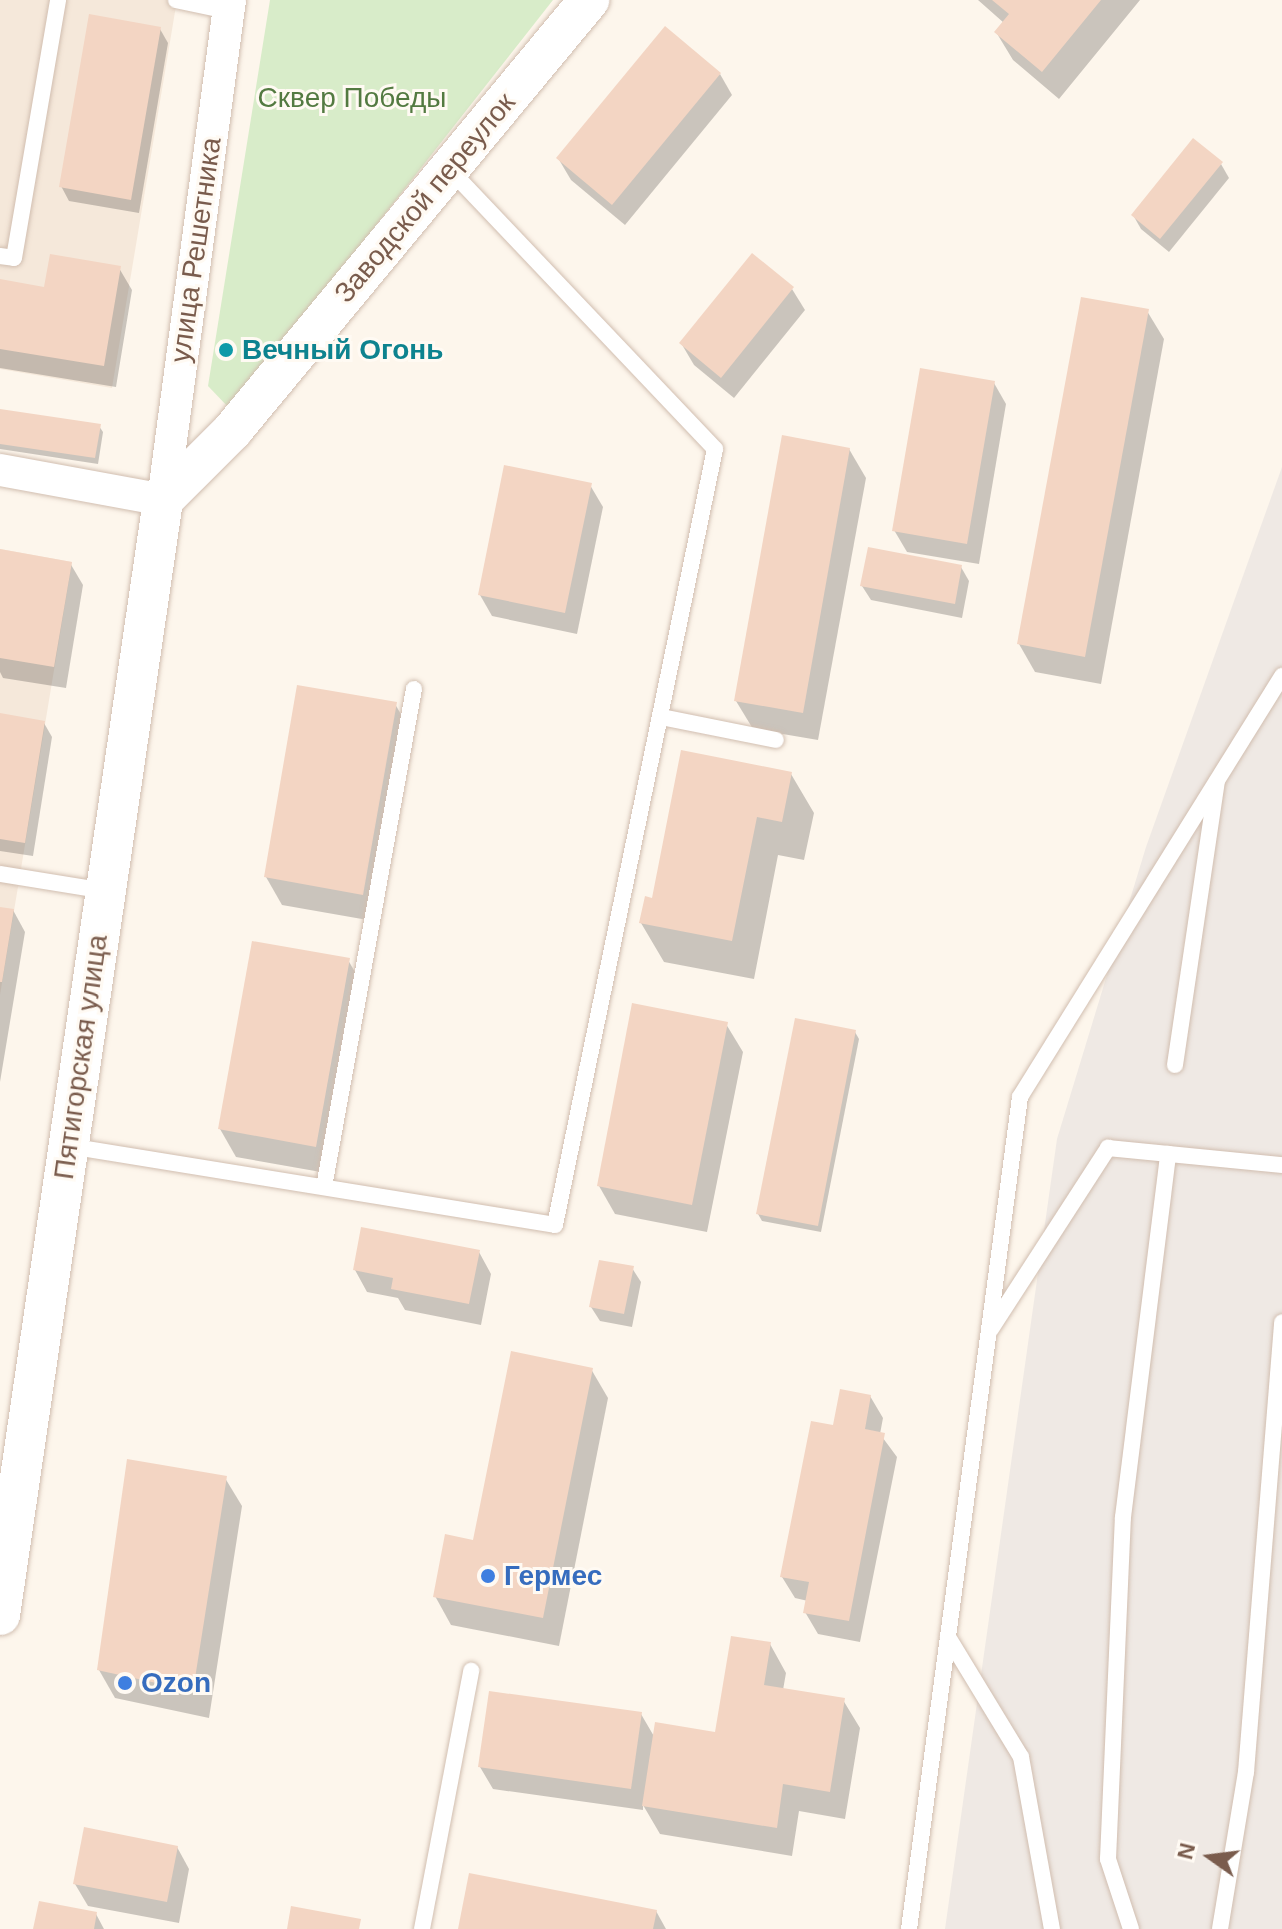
<!DOCTYPE html>
<html>
<head>
<meta charset="utf-8">
<style>
  body { margin:0 }
  #map { position:relative; width:1282px; height:1929px; overflow:hidden; background:#fdf6ec; font-family:Arial,sans-serif }
  div>[style] { position:absolute }
  [style*='--x'] { left:calc(var(--x)*1px); top:calc(var(--y)*1px); width:calc(var(--w)*1px); rotate:calc(var(--a)*1deg) }
  .residential>* { inset:0; background:#f5e8da }
  .industrial>* { inset:0; background:#efe9e4 }
  .green>* { inset:0; background:#d8ecc9 }
  .shadow>* { inset:0; background:#0003 }
  .building>* { inset:0; background:#f3d5c3 }
  .roads { filter:drop-shadow(0 0 2px #d1beb0) drop-shadow(0 0 2px #d1beb0) }
  .service>* { height:16px; margin:-8px; padding:0 8px; transform-origin:8px; border-radius:8px; background:#fff }
  .minor>* { height:32px; margin:-16px; padding:0 16px; transform-origin:16px; border-radius:16px; background:#fff }
  .tertiary>* { height:40px; margin:-20px; padding:0 20px; transform-origin:20px; border-radius:20px; background:#fff }
  .dots>* { width:22px; height:22px; translate:-50% -50%; box-sizing:border-box; border:4px solid #fffaf3; border-radius:50% }
  span { translate:-50% -50%; white-space:nowrap; text-align:center; line-height:1.15; -webkit-text-stroke:6px #fffaf3; paint-order:stroke }
  .park-label { font-size:28px; color:#537a41 }
  .street-label { font-size:28px; color:#7a5c4d }
  .culture-label { font-size:28px; color:#0d838f; font-weight:700 }
  .left { translate:0 -50%; text-align:left }
  .shop-label { font-size:28px; color:#366cbe; font-weight:700 }
  .north { position:absolute; left:1170px; top:1817px; width:80px; height:80px; -webkit-text-stroke:6px #fffaf3; paint-order:stroke; rotate:284deg; font-size:22px; font-weight:700; line-height:32px; text-align:center; color:#7a5c4d }
  .north::after { content:''; display:block; margin:auto; width:28px; height:36px; background:#7a5c4d; clip-path:polygon(50% 0,100% 100%,50% 72%,0 100%) }
</style>
</head>
<body>
<div id="map">
  <div class="residential">
    <div style="clip-path:polygon(0 0,177px 0,112px 388px,0 369px)"></div>
    <div style="clip-path:polygon(0 549px,72px 562px,0 995px)"></div>
  </div>
  <div class="industrial">
    <div style="clip-path:polygon(1282px 467px,1282px 1929px,945px 1929px,1057px 1139px,1146px 847px)"></div>
  </div>
  <div class="green">
    <div style="clip-path:polygon(270px 0,553px 0,231px 410px,208px 386px)"></div>
  </div>
  <div class="shadow">
    <div style="clip-path:polygon(978px 0,1140px 0,1059px 99px,1013px 60px,996px 32px,1004px 23px)"></div>
    <div style="clip-path:polygon(160px 29px,168px 43px,139px 213px,69px 201px,61px 186px)"></div>
    <div style="clip-path:polygon(720px 74px,732px 95px,625px 225px,571px 180px,558px 158px)"></div>
    <div style="clip-path:polygon(1221px 164px,1229px 178px,1169px 252px,1141px 229px,1133px 215px)"></div>
    <div style="clip-path:polygon(119px 268px,132px 290px,116px 387px,0 368px,0 281px,45px 289px)"></div>
    <div style="clip-path:polygon(792px 289px,805px 310px,734px 398px,694px 365px,681px 343px)"></div>
    <div style="clip-path:polygon(1147px 311px,1164px 339px,1101px 684px,1035px 672px,1019px 644px)"></div>
    <div style="clip-path:polygon(994px 383px,1006px 404px,979px 564px,907px 552px,894px 530px)"></div>
    <div style="clip-path:polygon(0 411px,99px 426px,103px 432px,98px 464px,0 449px)"></div>
    <div style="clip-path:polygon(849px 449px,866px 478px,818px 740px,753px 729px,736px 701px)"></div>
    <div style="clip-path:polygon(590px 485px,603px 507px,577px 634px,492px 616px,480px 595px)"></div>
    <div style="clip-path:polygon(0 551px,70px 563px,83px 585px,66px 688px,3px 678px,0 672px)"></div>
    <div style="clip-path:polygon(961px 567px,969px 581px,962px 618px,871px 600px,862px 586px)"></div>
    <div style="clip-path:polygon(395px 704px,412px 733px,379px 922px,282px 905px,266px 877px)"></div>
    <div style="clip-path:polygon(0 715px,44px 723px,52px 737px,33px 856px,0 851px)"></div>
    <div style="clip-path:polygon(791px 774px,814px 813px,804px 860px,778px 855px,754px 979px,664px 962px,641px 923px,654px 900px)"></div>
    <div style="clip-path:polygon(0 909px,13px 910px,25px 932px,0 1082px)"></div>
    <div style="clip-path:polygon(348px 960px,365px 989px,332px 1174px,236px 1157px,220px 1129px)"></div>
    <div style="clip-path:polygon(726px 1024px,743px 1052px,707px 1232px,615px 1214px,599px 1186px)"></div>
    <div style="clip-path:polygon(855px 1032px,859px 1039px,821px 1232px,762px 1221px,758px 1214px)"></div>
    <div style="clip-path:polygon(479px 1252px,491px 1274px,481px 1325px,405px 1310px,398px 1298px,367px 1292px,355px 1270px)"></div>
    <div style="clip-path:polygon(632px 1268px,641px 1282px,632px 1327px,600px 1321px,591px 1307px)"></div>
    <div style="clip-path:polygon(591px 1369px,608px 1398px,559px 1646px,451px 1625px,435px 1596px)"></div>
    <div style="clip-path:polygon(870px 1396px,883px 1418px,880px 1434px,897px 1457px,860px 1642px,818px 1634px,805px 1612px,808px 1601px,795px 1598px,782px 1577px,835px 1428px)"></div>
    <div style="clip-path:polygon(225px 1478px,242px 1506px,209px 1718px,115px 1698px,99px 1670px)"></div>
    <div style="clip-path:polygon(770px 1644px,786px 1673px,783px 1690px,843px 1700px,860px 1728px,845px 1819px,799px 1811px,792px 1856px,660px 1834px,643px 1805px,643px 1810px,493px 1789px,480px 1767px,641px 1714px,655px 1738px,717px 1734px)"></div>
    <div style="clip-path:polygon(177px 1847px,189px 1869px,179px 1923px,88px 1906px,75px 1884px)"></div>
    <div style="clip-path:polygon(656px 1911px,666px 1929px,460px 1929px)"></div>
    <div style="clip-path:polygon(96px 1914px,104px 1929px,35px 1929px)"></div>
  </div>
  <div class="building">
    <div style="clip-path:polygon(992px 0,1101px 0,1042px 72px,994px 32px,1009px 14px)"></div>
    <div style="clip-path:polygon(89px 14px,161px 27px,131px 200px,59px 187px)"></div>
    <div style="clip-path:polygon(665px 26px,721px 73px,612px 205px,556px 158px)"></div>
    <div style="clip-path:polygon(1193px 138px,1223px 162px,1160px 239px,1131px 215px)"></div>
    <div style="clip-path:polygon(752px 253px,794px 287px,721px 378px,679px 343px)"></div>
    <div style="clip-path:polygon(50px 254px,121px 266px,104px 366px,0 349px,0 279px,44px 287px)"></div>
    <div style="clip-path:polygon(1081px 297px,1149px 309px,1085px 657px,1017px 644px)"></div>
    <div style="clip-path:polygon(920px 368px,995px 381px,967px 544px,892px 531px)"></div>
    <div style="clip-path:polygon(0 409px,101px 424px,95px 458px,0 444px)"></div>
    <div style="clip-path:polygon(782px 435px,850px 448px,803px 713px,734px 701px)"></div>
    <div style="clip-path:polygon(504px 465px,592px 483px,565px 613px,478px 595px)"></div>
    <div style="clip-path:polygon(868px 547px,962px 565px,955px 604px,860px 586px)"></div>
    <div style="clip-path:polygon(0 549px,72px 562px,54px 667px,0 658px)"></div>
    <div style="clip-path:polygon(297px 685px,397px 702px,363px 895px,264px 877px)"></div>
    <div style="clip-path:polygon(0 713px,45px 721px,25px 843px,0 839px)"></div>
    <div style="clip-path:polygon(681px 750px,792px 772px,782px 822px,757px 817px,732px 941px,639px 923px,645px 896px,652px 898px)"></div>
    <div style="clip-path:polygon(0 907px,14px 909px,2px 982px,0 982px)"></div>
    <div style="clip-path:polygon(252px 941px,350px 958px,316px 1147px,218px 1129px)"></div>
    <div style="clip-path:polygon(632px 1003px,728px 1022px,692px 1205px,597px 1186px)"></div>
    <div style="clip-path:polygon(795px 1018px,856px 1030px,818px 1226px,756px 1214px)"></div>
    <div style="clip-path:polygon(361px 1227px,480px 1250px,469px 1304px,391px 1289px,393px 1278px,353px 1270px)"></div>
    <div style="clip-path:polygon(599px 1260px,634px 1266px,624px 1314px,589px 1307px)"></div>
    <div style="clip-path:polygon(511px 1351px,593px 1368px,543px 1618px,433px 1597px,445px 1534px,473px 1540px)"></div>
    <div style="clip-path:polygon(840px 1389px,871px 1395px,865px 1429px,885px 1433px,849px 1621px,803px 1613px,809px 1582px,780px 1577px,811px 1421px,833px 1425px)"></div>
    <div style="clip-path:polygon(127px 1459px,227px 1476px,193px 1691px,97px 1670px)"></div>
    <div style="clip-path:polygon(731px 1636px,771px 1642px,764px 1685px,845px 1698px,830px 1792px,783px 1784px,777px 1828px,642px 1806px,655px 1722px,715px 1732px)"></div>
    <div style="clip-path:polygon(489px 1691px,642px 1712px,631px 1789px,478px 1767px)"></div>
    <div style="clip-path:polygon(84px 1827px,178px 1846px,167px 1902px,73px 1884px)"></div>
    <div style="clip-path:polygon(469px 1873px,657px 1910px,653px 1929px,458px 1929px)"></div>
    <div style="clip-path:polygon(39px 1901px,97px 1912px,94px 1929px,33px 1929px)"></div>
    <div style="clip-path:polygon(291px 1906px,361px 1919px,359px 1929px,287px 1929px)"></div>
  </div>
  <div class="roads">
    <div class="service">
      <div style="--x:176;--y:0;--w:53;--a:11.9"></div>
      <div style="--x:0;--y:256;--w:14;--a:8"></div>
      <div style="--x:14;--y:258;--w:262;--a:-80.3"></div>
      <div style="--x:661;--y:717;--w:117;--a:11.3"></div>
      <div style="--x:0;--y:874;--w:106;--a:9.2"></div>
      <div style="--x:1175;--y:1065;--w:286;--a:-81.6"></div>
      <div style="--x:68;--y:1146;--w:493;--a:9.2"></div>
      <div style="--x:555;--y:1225;--w:792;--a:-78.35"></div>
      <div style="--x:715;--y:449;--w:385;--a:-133.5"></div>
      <div style="--x:324;--y:1187;--w:506;--a:-79.76"></div>
      <div style="--x:991;--y:1329;--w:216;--a:-57.1"></div>
      <div style="--x:1108;--y:1148;--w:175;--a:5.6"></div>
      <div style="--x:948;--y:1637;--w:140;--a:58.7"></div>
      <div style="--x:1021;--y:1757;--w:175;--a:79.8"></div>
      <div style="--x:422;--y:1929;--w:263;--a:-79.2"></div>
      <div style="--x:909;--y:1929;--w:839;--a:-82.4"></div>
      <div style="--x:1020;--y:1097;--w:496;--a:-58.1"></div>
      <div style="--x:1131;--y:1929;--w:74;--a:-108.2"></div>
      <div style="--x:1108;--y:1859;--w:342;--a:-87.5"></div>
      <div style="--x:1123;--y:1517;--w:366;--a:-82.9"></div>
      <div style="--x:1220;--y:1929;--w:159;--a:-80.6"></div>
      <div style="--x:1246;--y:1772;--w:451;--a:-85.4"></div>
    </div>
    <div class="minor">
      <div style="--x:0;--y:470;--w:166;--a:10.4"></div>
      <div style="--x:163;--y:500;--w:504;--a:-82.37"></div>
    </div>
    <div class="tertiary">
      <div style="--x:0;--y:1615;--w:1127;--a:-81.68"></div>
      <div style="--x:163;--y:500;--w:98;--a:-45"></div>
      <div style="--x:232;--y:431;--w:560;--a:-50.36"></div>
    </div>
  </div>
  <div class="dots">
    <div style="left:226px;top:350px;background:#0f9aa8"></div>
    <div style="left:488px;top:1576px;background:#3f7fe0"></div>
    <div style="left:125px;top:1683px;background:#3f7fe0"></div>
  </div>
  <div class="park-label">
    <span style="left:352px;top:98px">Сквер Победы</span>
  </div>
  <div class="street-label">
    <span style="left:425px;top:198px;rotate:-50deg">Заводской переулок</span>
    <span style="left:196px;top:250px;rotate:-82deg">улица Решетника</span>
    <span style="left:81px;top:1057px;rotate:-82deg">Пятигорская улица</span>
  </div>
  <div class="culture-label">
    <span class="left" style="left:242px;top:350px">Вечный Огонь</span>
  </div>
  <div class="shop-label">
    <span class="left" style="left:504px;top:1576px">Гермес</span>
    <span class="left" style="left:141px;top:1683px">Ozon</span>
  </div>
  <div class="north">N</div>
</div>
</body>
</html>
